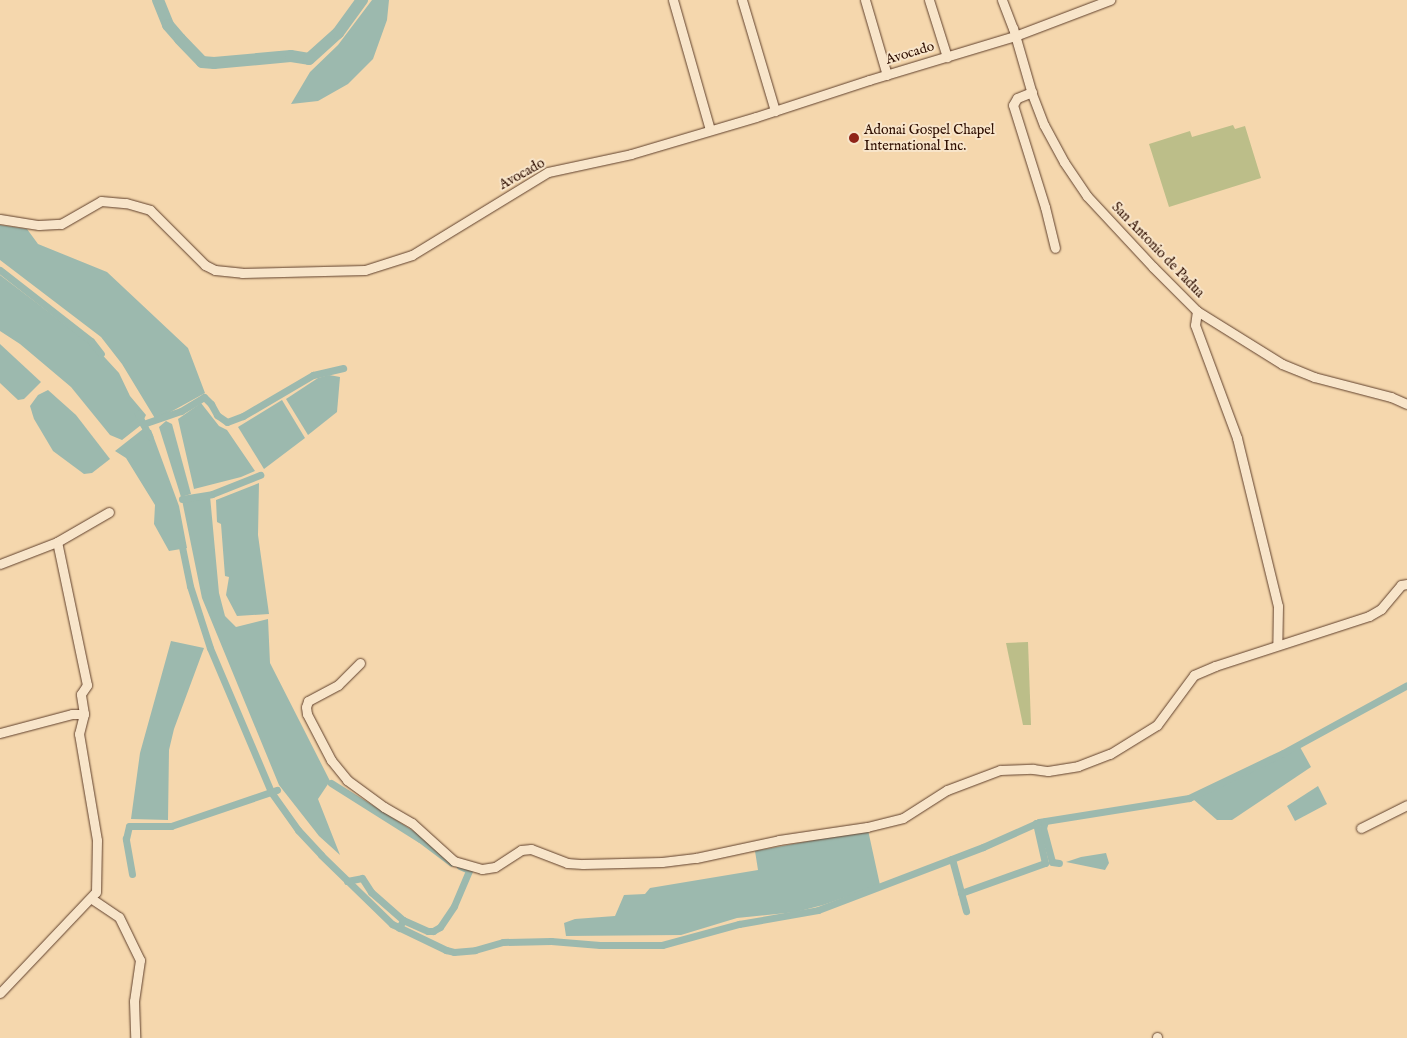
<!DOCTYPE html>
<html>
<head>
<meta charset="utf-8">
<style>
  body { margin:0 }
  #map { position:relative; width:1407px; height:1038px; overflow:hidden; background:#f5d7ad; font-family:"IM FELL English",serif }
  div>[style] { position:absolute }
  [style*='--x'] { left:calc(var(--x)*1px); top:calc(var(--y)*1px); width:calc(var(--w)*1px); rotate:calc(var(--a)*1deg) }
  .green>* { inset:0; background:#bcbe89 }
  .water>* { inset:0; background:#9cb9ae }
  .canal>* { height:7px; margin:-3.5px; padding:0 3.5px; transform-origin:3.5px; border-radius:3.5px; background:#9cb9ae }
  .river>* { height:12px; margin:-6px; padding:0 6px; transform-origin:6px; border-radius:6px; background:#9cb9ae }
  .roads { filter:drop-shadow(0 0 1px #60402c) drop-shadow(0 0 1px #60402c) }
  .minor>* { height:9px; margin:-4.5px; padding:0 4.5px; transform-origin:4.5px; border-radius:4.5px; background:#f8e5ca }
  .dots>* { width:14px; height:14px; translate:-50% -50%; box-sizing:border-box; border:2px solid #f8e5ca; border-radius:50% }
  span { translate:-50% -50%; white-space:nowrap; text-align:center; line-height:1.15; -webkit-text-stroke:4px #f8e5ca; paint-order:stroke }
  .street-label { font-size:14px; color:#2e0e01 }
  .poi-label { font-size:14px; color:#2e0e01 }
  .left { translate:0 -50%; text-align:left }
</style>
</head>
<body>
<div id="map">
  <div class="green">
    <div style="clip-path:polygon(1233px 125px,1235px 129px,1245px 126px,1261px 178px,1169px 207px,1149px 144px,1190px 131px,1192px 137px)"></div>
    <div style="clip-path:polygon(1028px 642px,1031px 725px,1023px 725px,1006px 643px)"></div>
  </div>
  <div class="water">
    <div style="clip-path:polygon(372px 0,389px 0,387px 20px,373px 59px,348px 84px,318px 101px,291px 104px,310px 72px,338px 45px)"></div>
    <div style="clip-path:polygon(0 225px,27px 229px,38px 244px,107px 272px,188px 348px,205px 393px,156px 420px,122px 364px,101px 337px,0 260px)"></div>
    <div style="clip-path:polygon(0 275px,96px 348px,119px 373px,130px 396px,146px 415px,141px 425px,122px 440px,110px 435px,71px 387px,20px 344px,0 331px)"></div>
    <div style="clip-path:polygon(0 344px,41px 382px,24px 399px,18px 400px,0 383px)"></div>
    <div style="clip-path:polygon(329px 375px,340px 377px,337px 412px,308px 435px,286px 399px,318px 378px)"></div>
    <div style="clip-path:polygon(48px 390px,76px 415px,110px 459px,92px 473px,84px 474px,53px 451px,34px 419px,30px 406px,38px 395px)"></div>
    <div style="clip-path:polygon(282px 400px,305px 438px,264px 469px,238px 427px)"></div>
    <div style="clip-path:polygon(201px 403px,219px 426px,227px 430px,255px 471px,241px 477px,194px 489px,178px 419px)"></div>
    <div style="clip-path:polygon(166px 421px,172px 424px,191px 494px,181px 497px,159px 427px)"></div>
    <div style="clip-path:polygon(143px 429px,151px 430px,179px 506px,187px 548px,169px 551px,154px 524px,155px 505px,126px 458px,115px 451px)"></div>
    <div style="clip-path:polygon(259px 483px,258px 535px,269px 614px,237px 616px,226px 595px,229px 577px,225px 576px,221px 524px,217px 522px,216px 500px)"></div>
    <div style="clip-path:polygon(210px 496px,219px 593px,225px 616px,236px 627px,268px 619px,270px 663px,330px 781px,318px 799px,340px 855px,319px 836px,279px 785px,202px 598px,182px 500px)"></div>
    <div style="clip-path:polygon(171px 641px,204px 648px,174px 729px,169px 750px,168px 820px,131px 819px,140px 753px)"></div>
    <div style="clip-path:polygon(1300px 747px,1311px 767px,1232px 820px,1217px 820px,1193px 799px)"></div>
    <div style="clip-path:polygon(1318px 786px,1327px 804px,1295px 821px,1287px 806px)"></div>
    <div style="clip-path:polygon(868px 830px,880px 885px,823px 905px,796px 912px,737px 918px,681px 935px,566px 936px,564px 923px,575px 919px,615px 916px,624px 895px,645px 894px,650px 888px,758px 870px,755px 851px)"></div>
    <div style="clip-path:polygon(1106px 853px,1109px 863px,1105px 870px,1066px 862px,1081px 857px)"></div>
  </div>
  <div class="canal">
    <div style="--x:0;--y:270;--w:115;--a:38"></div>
    <div style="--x:91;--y:341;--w:16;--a:52"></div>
    <div style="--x:138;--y:414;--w:25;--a:63"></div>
    <div style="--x:143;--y:424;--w:40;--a:-18.9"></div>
    <div style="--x:181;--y:411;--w:27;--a:-31"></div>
    <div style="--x:204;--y:397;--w:10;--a:45"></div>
    <div style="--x:211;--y:404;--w:13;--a:61"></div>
    <div style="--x:217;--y:415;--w:12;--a:35"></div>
    <div style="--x:227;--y:422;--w:17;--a:-21"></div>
    <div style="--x:243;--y:416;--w:81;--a:-30.4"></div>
    <div style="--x:313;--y:375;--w:31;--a:-13"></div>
    <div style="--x:182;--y:499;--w:30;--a:-9"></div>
    <div style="--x:212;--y:494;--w:52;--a:-21.6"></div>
    <div style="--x:181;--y:542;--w:45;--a:78.4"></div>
    <div style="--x:190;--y:586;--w:65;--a:72.1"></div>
    <div style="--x:210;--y:648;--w:156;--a:67"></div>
    <div style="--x:271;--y:792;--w:47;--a:54.6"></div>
    <div style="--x:298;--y:830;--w:34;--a:47"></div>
    <div style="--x:321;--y:855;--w:99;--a:44.2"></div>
    <div style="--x:392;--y:924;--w:60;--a:25.7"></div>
    <div style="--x:446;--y:950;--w:8;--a:14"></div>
    <div style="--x:454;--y:952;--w:21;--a:-5"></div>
    <div style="--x:475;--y:950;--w:29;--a:-16"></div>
    <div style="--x:503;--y:942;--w:48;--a:-1.2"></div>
    <div style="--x:551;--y:941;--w:49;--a:4.7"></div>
    <div style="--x:600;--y:945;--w:62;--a:0"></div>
    <div style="--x:662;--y:945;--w:80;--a:-15.3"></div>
    <div style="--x:739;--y:924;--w:80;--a:-10"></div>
    <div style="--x:818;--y:910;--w:177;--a:-20.9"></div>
    <div style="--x:983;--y:847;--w:61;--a:-24.1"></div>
    <div style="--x:1039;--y:822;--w:152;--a:-9.1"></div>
    <div style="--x:1189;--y:798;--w:104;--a:-25.6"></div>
    <div style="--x:1283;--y:753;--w:141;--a:-28.7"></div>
    <div style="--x:331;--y:783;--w:105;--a:32.2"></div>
    <div style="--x:420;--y:839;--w:39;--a:37"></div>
    <div style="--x:1045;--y:821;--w:7;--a:106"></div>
    <div style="--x:1043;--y:828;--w:35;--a:75"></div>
    <div style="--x:1052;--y:862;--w:7;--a:8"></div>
    <div style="--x:952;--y:859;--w:54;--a:74.9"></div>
    <div style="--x:132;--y:874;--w:36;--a:-100"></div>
    <div style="--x:126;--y:839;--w:13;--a:-77"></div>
    <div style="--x:129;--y:826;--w:42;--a:0"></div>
    <div style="--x:171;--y:826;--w:112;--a:-18.8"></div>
    <div style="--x:347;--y:881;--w:15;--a:-11"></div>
    <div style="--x:362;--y:878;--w:17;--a:57"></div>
    <div style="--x:371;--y:892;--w:43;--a:41.2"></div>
    <div style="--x:961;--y:893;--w:89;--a:-19.7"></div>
    <div style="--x:1045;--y:863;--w:41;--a:-102.7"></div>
    <div style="--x:399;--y:928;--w:9;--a:-63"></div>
    <div style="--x:403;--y:920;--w:27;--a:24"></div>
    <div style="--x:428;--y:931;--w:5;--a:0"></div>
    <div style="--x:433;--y:931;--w:8;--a:-30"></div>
    <div style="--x:440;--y:927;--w:25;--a:-56"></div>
    <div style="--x:454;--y:906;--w:39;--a:-67"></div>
    <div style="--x:469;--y:870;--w:10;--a:-156"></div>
  </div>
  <div class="river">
    <div style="--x:158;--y:0;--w:27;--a:68"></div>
    <div style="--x:168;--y:25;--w:18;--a:49"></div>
    <div style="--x:180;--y:39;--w:32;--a:46"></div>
    <div style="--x:202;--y:62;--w:12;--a:5"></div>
    <div style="--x:214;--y:63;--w:77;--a:-5.2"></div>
    <div style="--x:291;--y:56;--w:18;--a:9"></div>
    <div style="--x:309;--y:59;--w:39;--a:-42"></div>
    <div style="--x:338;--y:33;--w:41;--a:-54"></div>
  </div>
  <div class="roads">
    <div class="minor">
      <div style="--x:673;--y:0;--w:135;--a:74.1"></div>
      <div style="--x:742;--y:0;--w:116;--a:73.4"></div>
      <div style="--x:865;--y:0;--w:78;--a:73.7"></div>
      <div style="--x:929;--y:0;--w:60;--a:72.5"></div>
      <div style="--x:1002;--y:0;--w:30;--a:69"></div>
      <div style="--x:1013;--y:28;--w:69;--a:73.9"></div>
      <div style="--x:1032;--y:94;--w:33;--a:69"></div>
      <div style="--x:1044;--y:125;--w:42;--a:61.6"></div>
      <div style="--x:1064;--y:162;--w:41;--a:55.9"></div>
      <div style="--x:1087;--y:196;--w:97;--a:47.1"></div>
      <div style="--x:1153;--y:267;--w:62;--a:45"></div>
      <div style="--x:1197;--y:311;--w:100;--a:31.9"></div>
      <div style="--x:1282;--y:364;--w:35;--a:22"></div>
      <div style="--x:1314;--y:377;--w:80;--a:14.6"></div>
      <div style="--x:1391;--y:397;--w:17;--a:24"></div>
      <div style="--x:1032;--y:92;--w:16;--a:158"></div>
      <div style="--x:1017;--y:98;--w:8;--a:120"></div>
      <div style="--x:1013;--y:105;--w:107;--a:72.6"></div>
      <div style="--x:1045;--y:207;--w:42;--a:76.3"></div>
      <div style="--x:0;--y:219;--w:39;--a:9"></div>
      <div style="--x:39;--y:225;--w:22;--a:-3"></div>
      <div style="--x:61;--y:224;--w:46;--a:-29.9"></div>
      <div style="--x:101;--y:201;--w:25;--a:5"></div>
      <div style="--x:126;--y:203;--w:25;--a:16"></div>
      <div style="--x:150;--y:210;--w:78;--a:45"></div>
      <div style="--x:205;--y:265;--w:11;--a:27"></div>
      <div style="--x:215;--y:270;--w:27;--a:6"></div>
      <div style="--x:242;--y:273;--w:123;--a:-1.4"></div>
      <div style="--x:365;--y:270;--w:49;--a:-17.7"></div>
      <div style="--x:412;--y:255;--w:159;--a:-31.4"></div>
      <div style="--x:548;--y:172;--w:85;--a:-12.2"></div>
      <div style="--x:631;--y:154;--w:130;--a:-16.5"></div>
      <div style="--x:756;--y:117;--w:119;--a:-18.1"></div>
      <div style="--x:869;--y:80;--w:152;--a:-16.8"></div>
      <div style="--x:1015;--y:36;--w:102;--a:-20.8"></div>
      <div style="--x:1197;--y:311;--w:14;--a:98"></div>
      <div style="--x:1195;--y:325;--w:121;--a:69.6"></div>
      <div style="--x:1237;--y:438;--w:173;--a:76.3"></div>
      <div style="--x:1278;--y:606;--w:39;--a:91"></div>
      <div style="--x:0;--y:564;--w:61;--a:-21.1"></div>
      <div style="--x:360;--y:663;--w:31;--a:135"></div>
      <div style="--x:338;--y:685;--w:34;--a:152"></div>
      <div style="--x:308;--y:701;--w:6;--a:108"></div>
      <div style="--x:306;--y:707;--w:7;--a:82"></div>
      <div style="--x:307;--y:714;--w:52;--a:62.4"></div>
      <div style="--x:331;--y:760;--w:26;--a:51"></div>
      <div style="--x:347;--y:780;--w:46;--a:36.1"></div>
      <div style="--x:384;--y:807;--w:32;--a:30"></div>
      <div style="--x:412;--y:823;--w:57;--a:42.1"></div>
      <div style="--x:454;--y:861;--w:29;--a:16"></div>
      <div style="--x:482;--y:869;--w:13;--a:-9"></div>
      <div style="--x:495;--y:867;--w:31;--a:-33"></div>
      <div style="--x:521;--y:850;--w:10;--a:-6"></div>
      <div style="--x:531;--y:849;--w:39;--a:21"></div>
      <div style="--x:567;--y:863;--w:16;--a:4"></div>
      <div style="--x:583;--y:864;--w:79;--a:-1.5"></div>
      <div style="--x:662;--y:862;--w:34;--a:-7"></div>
      <div style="--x:696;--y:858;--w:85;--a:-12.2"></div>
      <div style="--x:779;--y:840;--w:89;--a:-8.4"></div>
      <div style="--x:867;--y:827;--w:37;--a:-14"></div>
      <div style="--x:903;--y:818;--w:52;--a:-32.5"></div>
      <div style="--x:947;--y:790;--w:57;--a:-20.7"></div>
      <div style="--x:1000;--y:770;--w:33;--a:-2"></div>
      <div style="--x:1033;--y:769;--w:15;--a:8"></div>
      <div style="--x:1048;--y:771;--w:30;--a:-9"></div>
      <div style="--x:1078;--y:766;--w:34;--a:-21"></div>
      <div style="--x:1110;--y:754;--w:55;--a:-31.7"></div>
      <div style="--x:1157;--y:725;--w:62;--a:-53.5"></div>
      <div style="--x:1194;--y:675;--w:23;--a:-23"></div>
      <div style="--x:1215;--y:666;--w:162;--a:-18"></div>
      <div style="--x:1369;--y:616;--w:14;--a:-30"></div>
      <div style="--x:1381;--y:609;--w:31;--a:-50"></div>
      <div style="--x:1401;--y:585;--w:6;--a:-9"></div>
      <div style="--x:0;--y:733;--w:74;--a:-14.8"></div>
      <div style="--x:72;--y:714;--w:12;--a:0"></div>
      <div style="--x:1361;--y:828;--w:51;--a:-26.6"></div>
      <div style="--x:92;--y:899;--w:32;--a:34"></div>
      <div style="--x:119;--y:917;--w:48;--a:64"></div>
      <div style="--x:140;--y:960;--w:41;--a:98.3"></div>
      <div style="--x:134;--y:1001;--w:37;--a:88"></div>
      <div style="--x:0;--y:993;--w:139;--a:-46.5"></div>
      <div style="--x:96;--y:892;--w:52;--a:-88.9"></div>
      <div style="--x:97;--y:840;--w:108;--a:-99.6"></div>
      <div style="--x:79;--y:734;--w:21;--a:-76"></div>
      <div style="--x:84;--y:714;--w:20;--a:-99"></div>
      <div style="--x:81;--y:694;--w:11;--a:-56"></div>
      <div style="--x:87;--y:685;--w:146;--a:-101.8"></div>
      <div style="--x:57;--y:542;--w:60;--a:-30"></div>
      <div style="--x:1157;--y:1037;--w:1;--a:90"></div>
    </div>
  </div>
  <div class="dots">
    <div style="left:854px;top:138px;background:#8f2418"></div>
  </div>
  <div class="street-label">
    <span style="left:910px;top:53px;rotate:-17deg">Avocado</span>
    <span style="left:522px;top:174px;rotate:-29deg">Avocado</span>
    <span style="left:1158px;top:250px;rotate:46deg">San Antonio de Padua</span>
  </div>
  <div class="poi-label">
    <span class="left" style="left:864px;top:138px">Adonai Gospel Chapel<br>International Inc.</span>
  </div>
</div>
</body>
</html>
